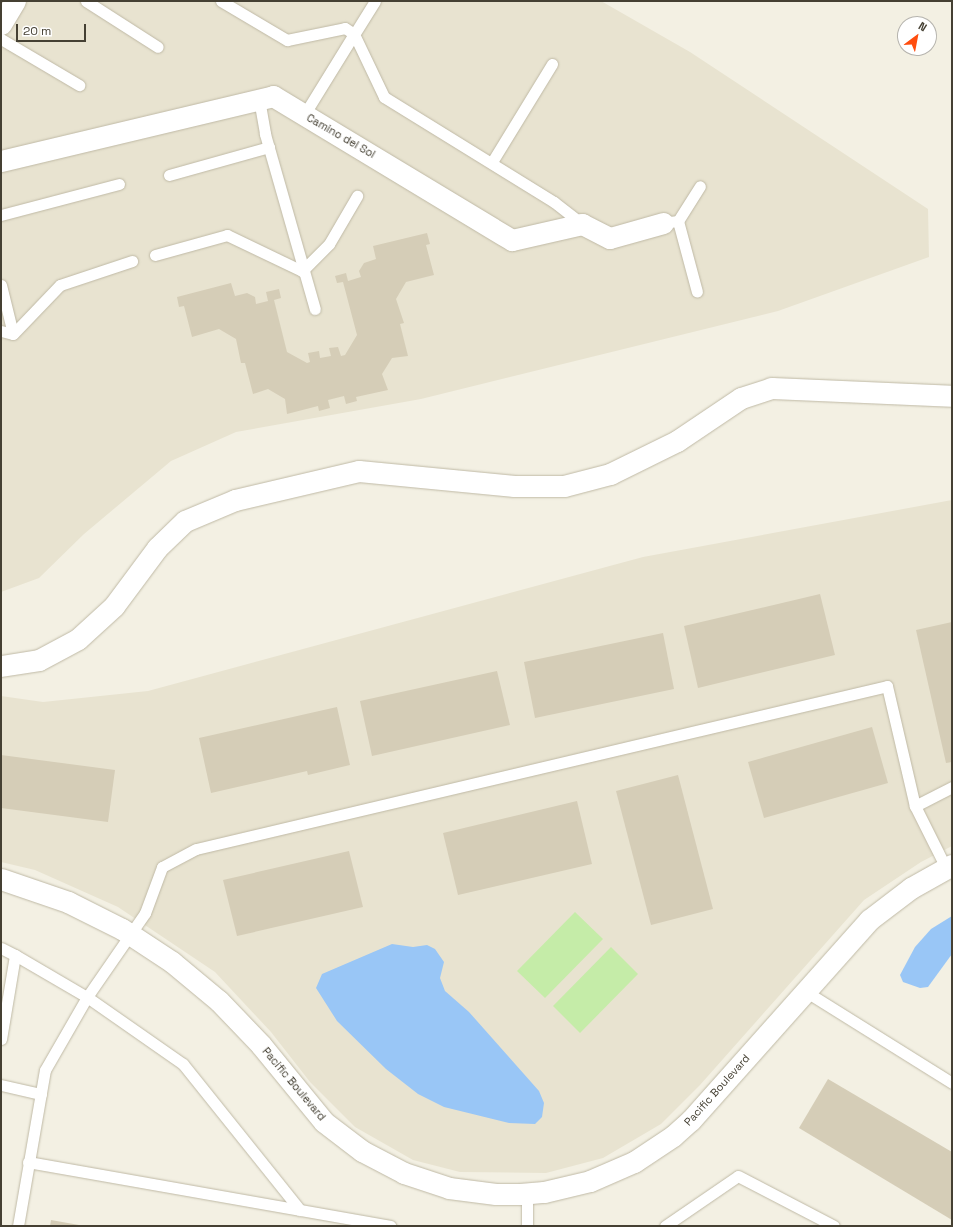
<!DOCTYPE html>
<html>
<head>
<meta charset="utf-8">
<style>
  body { margin:0 }
  #map { position:relative; width:953px; height:1227px; overflow:hidden; background:#f3f0e3; font-family:"Space Grotesk",sans-serif }
  div>[style] { position:absolute }
  [style*='--x'] { left:calc(var(--x)*1px); top:calc(var(--y)*1px); width:calc(var(--w)*1px); rotate:calc(var(--a)*1deg) }
  .residential>* { inset:0; background:#e8e3d0 }
  .green>* { inset:0; background:#c5eca8 }
  .water>* { inset:0; background:#99c6f6 }
  .building>* { inset:0; background:#d5cdb7 }
  .roads { filter:drop-shadow(0 0 1px #bfb9a5) drop-shadow(0 0 1px #bfb9a5) }
  .lane>* { height:11px; margin:-5.5px; padding:0 5.5px; transform-origin:5.5px; border-radius:5.5px; background:#fff }
  .street>* { height:21px; margin:-10.5px; padding:0 10.5px; transform-origin:10.5px; border-radius:10.5px; background:#fff }
  span { translate:-50% -50%; white-space:nowrap; text-align:center; line-height:1.15; -webkit-text-stroke:3.5px #fff; paint-order:stroke }
  .street-label { font-size:11px; color:#454033 }
  .frame { position:absolute; inset:0; border:2px solid #454033; pointer-events:none }
  .north { position:absolute; left:897px; top:16px; width:40px; height:40px; box-sizing:border-box; background:#fff; border:1px solid #b5b3ad; border-radius:50%; rotate:32deg; font-size:11px; font-weight:700; line-height:16px; text-align:center; color:#454033 }
  .north::after { content:''; display:block; margin:auto; width:14px; height:18px; background:#ff4d0e; clip-path:polygon(50% 0,100% 100%,50% 72%,0 100%) }
  .scale { position:absolute; left:16px; top:24px; width:70px; height:18px; box-sizing:border-box; border:2px solid #454033; border-top:0; padding-left:5px; font-size:12px; line-height:14px; white-space:nowrap; color:#454033; -webkit-text-stroke:3px #fff; paint-order:stroke }
</style>
</head>
<body>
<div id="map">
  <div class="residential">
    <div style="clip-path:polygon(1px 1px,601px 1px,690px 52px,928px 209px,929px 257px,778px 311px,421px 399px,236px 432px,171px 461px,84px 534px,39px 578px,1px 592px)"></div>
    <div style="clip-path:polygon(952px 500px,952px 846px,921px 862px,864px 900px,700px 1085px,661px 1124px,603px 1158px,546px 1173px,460px 1172px,413px 1160px,355px 1127px,310px 1082px,271px 1032px,215px 972px,118px 907px,35px 870px,1px 862px,1px 696px,43px 702px,148px 691px,643px 557px)"></div>
  </div>
  <div class="green">
    <div style="clip-path:polygon(575px 912px,603px 939px,545px 998px,517px 971px)"></div>
    <div style="clip-path:polygon(611px 947px,638px 974px,580px 1033px,553px 1006px)"></div>
  </div>
  <div class="water">
    <div style="clip-path:polygon(952px 916px,952px 954px,928px 987px,920px 988px,903px 982px,900px 975px,915px 947px,931px 929px)"></div>
    <div style="clip-path:polygon(392px 944px,413px 947px,427px 945px,435px 949px,444px 962px,440px 978px,445px 991px,469px 1012px,539px 1091px,544px 1103px,542px 1117px,535px 1124px,509px 1123px,444px 1107px,418px 1094px,386px 1069px,337px 1021px,316px 988px,322px 974px)"></div>
  </div>
  <div class="building">
    <div style="clip-path:polygon(427px 233px,430px 244px,426px 245px,434px 275px,406px 282px,396px 299px,404px 323px,400px 324px,408px 356px,392px 358px,382px 374px,388px 390px,356px 397px,357px 401px,346px 404px,344px 396px,328px 400px,330px 408px,319px 411px,318px 406px,287px 414px,285px 399px,268px 389px,253px 394px,245px 363px,241px 363px,236px 339px,219px 329px,192px 337px,184px 306px,179px 307px,177px 297px,231px 283px,235px 296px,247px 293px,255px 297px,256px 304px,268px 301px,266px 292px,279px 289px,281px 298px,274px 300px,287px 352px,307px 363px,310px 362px,308px 353px,319px 351px,320px 358px,331px 356px,329px 348px,338px 347px,341px 356px,345px 355px,357px 335px,343px 282px,337px 283px,335px 276px,346px 273px,348px 281px,361px 277px,359px 271px,364px 263px,376px 259px,373px 246px)"></div>
    <div style="clip-path:polygon(820px 594px,835px 655px,698px 688px,684px 626px)"></div>
    <div style="clip-path:polygon(952px 622px,952px 762px,946px 763px,916px 630px)"></div>
    <div style="clip-path:polygon(663px 633px,674px 689px,535px 718px,524px 662px)"></div>
    <div style="clip-path:polygon(497px 671px,510px 725px,372px 756px,360px 701px)"></div>
    <div style="clip-path:polygon(337px 707px,350px 765px,308px 775px,307px 771px,211px 793px,199px 738px)"></div>
    <div style="clip-path:polygon(872px 727px,888px 783px,764px 818px,748px 762px)"></div>
    <div style="clip-path:polygon(1px 755px,115px 770px,108px 822px,1px 808px)"></div>
    <div style="clip-path:polygon(678px 775px,713px 909px,651px 925px,616px 791px)"></div>
    <div style="clip-path:polygon(577px 801px,592px 864px,458px 895px,443px 833px)"></div>
    <div style="clip-path:polygon(349px 851px,363px 907px,237px 936px,223px 880px)"></div>
    <div style="clip-path:polygon(828px 1079px,952px 1152px,952px 1220px,799px 1128px)"></div>
    <div style="clip-path:polygon(51px 1220px,79px 1225px,79px 1226px,50px 1226px)"></div>
  </div>
  <div class="roads">
    <div class="lane">
      <div style="--x:86;--y:1;--w:85;--a:32.6"></div>
      <div style="--x:221;--y:1;--w:77;--a:30.6"></div>
      <div style="--x:287;--y:40;--w:59;--a:-11.7"></div>
      <div style="--x:345;--y:28;--w:11;--a:34"></div>
      <div style="--x:354;--y:34;--w:95;--a:121.7"></div>
      <div style="--x:375;--y:1;--w:39;--a:122"></div>
      <div style="--x:354;--y:34;--w:70;--a:64.5"></div>
      <div style="--x:384;--y:97;--w:200;--a:31.7"></div>
      <div style="--x:554;--y:202;--w:36;--a:38"></div>
      <div style="--x:1;--y:39;--w:91;--a:30.5"></div>
      <div style="--x:259;--y:99;--w:36;--a:80"></div>
      <div style="--x:265;--y:134;--w:182;--a:74.1"></div>
      <div style="--x:492;--y:162;--w:115;--a:-58.5"></div>
      <div style="--x:169;--y:175;--w:104;--a:-15.6"></div>
      <div style="--x:1;--y:215;--w:122;--a:-14.7"></div>
      <div style="--x:678;--y:221;--w:41;--a:-57.8"></div>
      <div style="--x:663;--y:223;--w:15;--a:-8"></div>
      <div style="--x:678;--y:221;--w:73;--a:75"></div>
      <div style="--x:155;--y:255;--w:75;--a:-15.5"></div>
      <div style="--x:227;--y:235;--w:83;--a:25.6"></div>
      <div style="--x:302;--y:271;--w:38;--a:-45"></div>
      <div style="--x:329;--y:244;--w:56;--a:-59.7"></div>
      <div style="--x:1;--y:285;--w:50;--a:76.2"></div>
      <div style="--x:1;--y:331;--w:12;--a:14"></div>
      <div style="--x:13;--y:334;--w:68;--a:-46.2"></div>
      <div style="--x:60;--y:285;--w:76;--a:-18.4"></div>
      <div style="--x:915;--y:806;--w:42;--a:-27.2"></div>
      <div style="--x:1;--y:948;--w:16;--a:27"></div>
      <div style="--x:805;--y:991;--w:173;--a:32"></div>
      <div style="--x:1;--y:1039;--w:85;--a:-80.5"></div>
      <div style="--x:15;--y:955;--w:83;--a:30.3"></div>
      <div style="--x:87;--y:997;--w:117;--a:34.9"></div>
      <div style="--x:183;--y:1064;--w:187;--a:51.3"></div>
      <div style="--x:1;--y:1085;--w:41;--a:12.7"></div>
      <div style="--x:28;--y:1162;--w:368;--a:10"></div>
      <div style="--x:527;--y:1193;--w:33;--a:90"></div>
      <div style="--x:18;--y:1226;--w:158;--a:-80.2"></div>
      <div style="--x:45;--y:1070;--w:84;--a:-60.1"></div>
      <div style="--x:87;--y:997;--w:102;--a:-55.4"></div>
      <div style="--x:145;--y:913;--w:49;--a:-69.7"></div>
      <div style="--x:162;--y:867;--w:38;--a:-28"></div>
      <div style="--x:196;--y:849;--w:710;--a:-13.27"></div>
      <div style="--x:887;--y:686;--w:123;--a:76.9"></div>
      <div style="--x:915;--y:806;--w:69;--a:63.4"></div>
      <div style="--x:665;--y:1226;--w:88;--a:-34.4"></div>
      <div style="--x:738;--y:1176;--w:108;--a:27.5"></div>
    </div>
    <div class="street">
      <div style="--x:1;--y:24;--w:27;--a:-59"></div>
      <div style="--x:1;--y:161;--w:280;--a:-13.4"></div>
      <div style="--x:273;--y:96;--w:279;--a:31.1"></div>
      <div style="--x:512;--y:240;--w:72;--a:-12.9"></div>
      <div style="--x:582;--y:224;--w:31;--a:27"></div>
      <div style="--x:610;--y:238;--w:55;--a:-15.8"></div>
      <div style="--x:1;--y:666;--w:38;--a:-9"></div>
      <div style="--x:39;--y:660;--w:44;--a:-28.3"></div>
      <div style="--x:78;--y:639;--w:49;--a:-42.5"></div>
      <div style="--x:114;--y:606;--w:72;--a:-53.4"></div>
      <div style="--x:157;--y:548;--w:39;--a:-44"></div>
      <div style="--x:185;--y:521;--w:54;--a:-22.8"></div>
      <div style="--x:235;--y:500;--w:127;--a:-13.2"></div>
      <div style="--x:359;--y:471;--w:156;--a:5.5"></div>
      <div style="--x:514;--y:486;--w:50;--a:0"></div>
      <div style="--x:564;--y:486;--w:48;--a:-14.6"></div>
      <div style="--x:610;--y:474;--w:75;--a:-26.2"></div>
      <div style="--x:677;--y:441;--w:77;--a:-33.9"></div>
      <div style="--x:741;--y:398;--w:32;--a:-18"></div>
      <div style="--x:771;--y:388;--w:181;--a:2.5"></div>
      <div style="--x:1;--y:879;--w:71;--a:18.9"></div>
      <div style="--x:68;--y:902;--w:60;--a:26.6"></div>
      <div style="--x:122;--y:929;--w:60;--a:33.4"></div>
      <div style="--x:172;--y:962;--w:61;--a:39.7"></div>
      <div style="--x:219;--y:1001;--w:61;--a:46.3"></div>
      <div style="--x:261;--y:1045;--w:99;--a:50.7"></div>
      <div style="--x:324;--y:1122;--w:48;--a:37.3"></div>
      <div style="--x:362;--y:1151;--w:47;--a:27.6"></div>
      <div style="--x:404;--y:1173;--w:47;--a:18.4"></div>
      <div style="--x:449;--y:1188;--w:47;--a:7.3"></div>
      <div style="--x:496;--y:1194;--w:24;--a:0"></div>
      <div style="--x:520;--y:1194;--w:24;--a:-5"></div>
      <div style="--x:544;--y:1192;--w:47;--a:-13.4"></div>
      <div style="--x:590;--y:1181;--w:48;--a:-23.4"></div>
      <div style="--x:634;--y:1162;--w:47;--a:-33.7"></div>
      <div style="--x:673;--y:1136;--w:24;--a:-42"></div>
      <div style="--x:691;--y:1120;--w:268;--a:-48.3"></div>
      <div style="--x:869;--y:920;--w:53;--a:-37.3"></div>
      <div style="--x:911;--y:888;--w:47;--a:-29.3"></div>
    </div>
  </div>
  <div class="street-label">
    <span style="left:341px;top:136px;rotate:30deg">Camino del Sol</span>
    <span style="left:294px;top:1084px;rotate:50deg">Pacific Boulevard</span>
    <span style="left:717px;top:1090px;rotate:-48deg">Pacific Boulevard</span>
  </div>
  <div class="frame"></div>
  <div class="north">N</div>
  <div class="scale">20 m</div>
</div>
</body>
</html>
